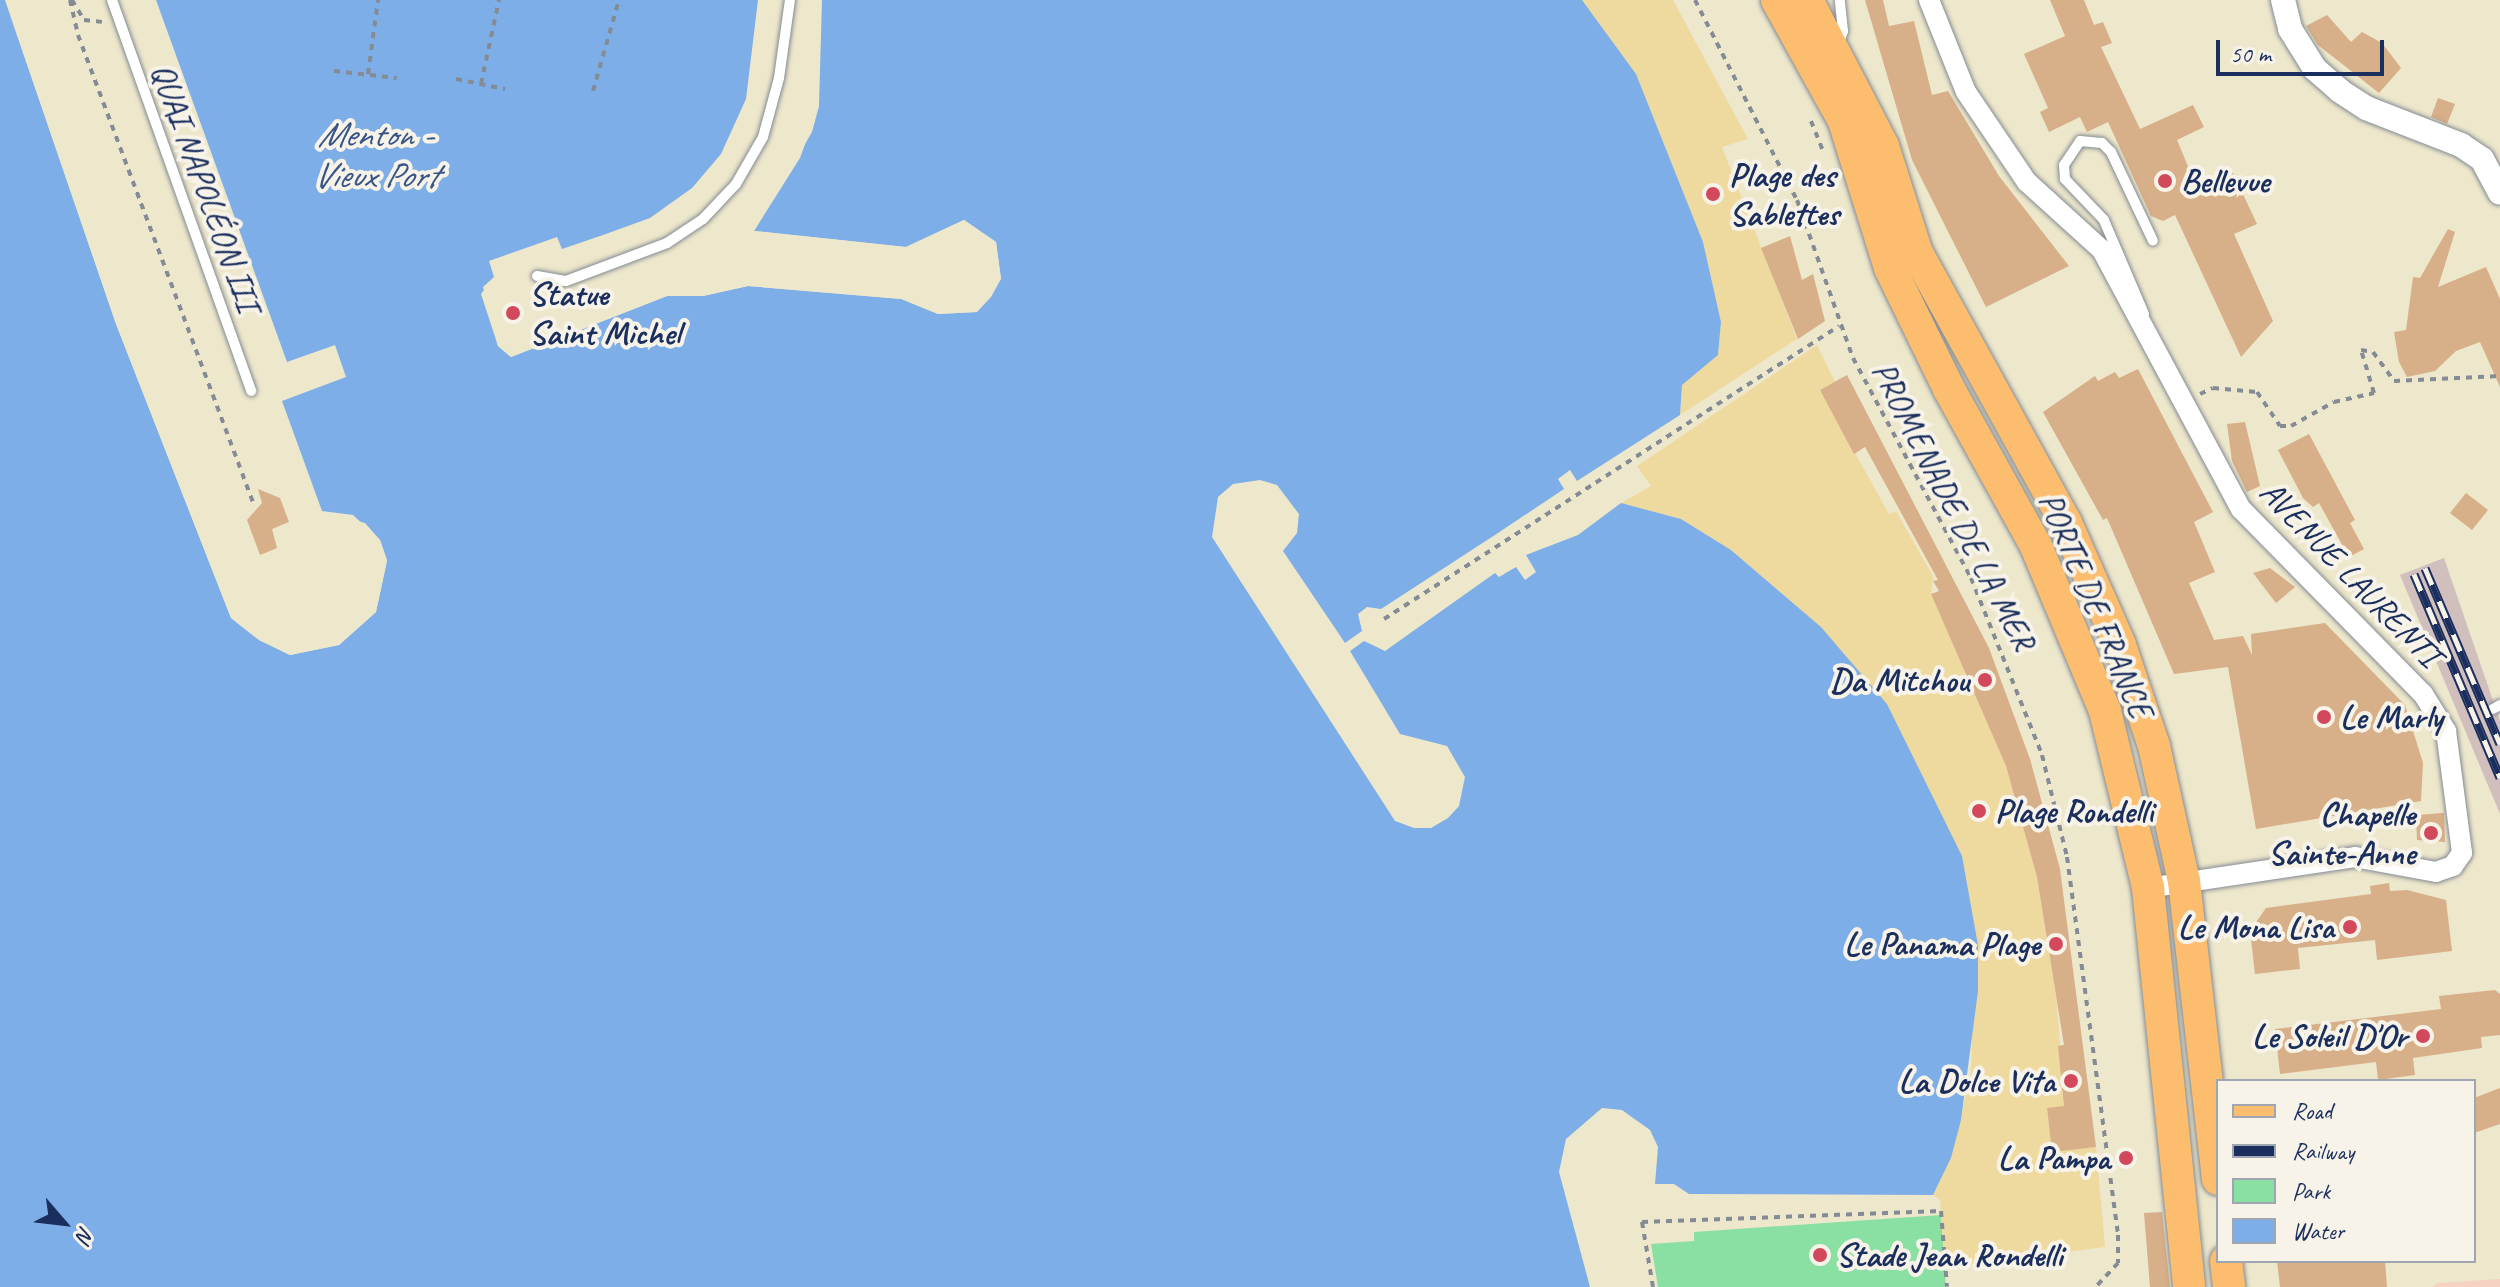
<!DOCTYPE html>
<html>
<head>
<meta charset="utf-8">
<style>
  body { margin:0 }
  #map { position:relative; width:2500px; height:1287px; overflow:hidden; background:#ede7cb; font-family:Caveat,sans-serif }
  div>[style] { position:absolute }
  [style*='--x'] { left:calc(var(--x)*1px); top:calc(var(--y)*1px); width:calc(var(--w)*1px); rotate:calc(var(--a)*1deg) }
  .built>* { inset:0; background:#f5d2c2 }
  .industrial>* { inset:0; background:#d1bfbd }
  .green>* { inset:0; background:#8ae0a3 }
  .sand>* { inset:0; background:#eeda9e }
  .water>* { inset:0; background:#7daee8 }
  .pier>* { inset:0; background:#ede7cb }
  .building>* { inset:0; background:#d7af88 }
  .path>* { height:4px; margin-top:-2px; transform-origin:0; background:repeating-linear-gradient(90deg,#848b94 0 6px,transparent 0 12px) }
  .roads { filter:drop-shadow(0 0 2px #848b94) drop-shadow(0 0 2px #848b94) }
  .service>* { height:10px; margin:-5px; padding:0 5px; transform-origin:5px; border-radius:5px; background:#fff }
  .minor>* { height:20px; margin:-10px; padding:0 10px; transform-origin:10px; border-radius:10px; background:#fff }
  .tertiary>* { height:24px; margin:-12px; padding:0 12px; transform-origin:12px; border-radius:12px; background:#fff }
  .primary>* { height:32px; margin:-16px; padding:0 16px; transform-origin:16px; border-radius:16px; background:#fcbd6f }
  .rail>* { height:9px; margin-top:-4.5px; transform-origin:0; background:repeating-linear-gradient(90deg,#f7f3e8 0 18px,#1b2f5e 0 36px); box-sizing:border-box; border-block:2px solid #1b2f5e }
  .dots>* { width:22px; height:22px; translate:-50% -50%; box-sizing:border-box; border:4px solid #f7f3e8; border-radius:50% }
  span { translate:-50% -50%; white-space:nowrap; text-align:center; line-height:1.15; -webkit-text-stroke:8px #f7f3e8; paint-order:stroke }
  .poi-label { font-size:34px; color:#1b2f5e; font-weight:700 }
  .left { translate:0 -50%; text-align:left }
  .right { translate:-100% -50%; text-align:right }
  .street-label { font-size:34px; color:#1b2f5e }
  .water-label { font-size:36px; color:#385587; font-style:italic }
  .legend { position:absolute; left:2216px; top:1079px; width:260px; height:184px; box-sizing:border-box; background:#f7f3e8; border:2px solid #9fa5b1; margin:0; padding:10px 14px; list-style:none; font-size:24px; color:#1b2f5e }
  .legend li { display:flex; align-items:center; gap:16px; height:40px }
  .legend b { width:40px; border:2px solid #9fa5b1 }
  .north { position:absolute; left:24px; top:1183px; width:80px; height:80px; -webkit-text-stroke:6px #f7f3e8; paint-order:stroke; rotate:118deg; font-size:22px; font-weight:700; line-height:32px; text-align:center; color:#1b2f5e }
  .north::after { content:''; display:block; margin:auto; width:28px; height:36px; background:#1b2f5e; clip-path:polygon(50% 0,100% 100%,50% 72%,0 100%) }
  .scale { position:absolute; left:2216px; top:40px; width:168px; height:36px; box-sizing:border-box; border:4px solid #1b2f5e; border-top:0; padding-left:10px; font-size:24px; line-height:28px; white-space:nowrap; color:#1b2f5e; -webkit-text-stroke:6px #f7f3e8; paint-order:stroke }
</style>
</head>
<body>
<div id="map">
  <div class="built">
    <div style="clip-path:polygon(2500px 1279px,2500px 1287px,2432px 1287px,2438px 1283px)"></div>
  </div>
  <div class="industrial">
    <div style="clip-path:polygon(2444px 558px,2500px 721px,2500px 814px,2400px 575px)"></div>
  </div>
  <div class="green">
    <div style="clip-path:polygon(1941px 1215px,1946px 1287px,1658px 1287px,1651px 1244px,1694px 1241px,1694px 1232px)"></div>
  </div>
  <div class="sand">
    <div style="clip-path:polygon(1582px 0,1673px 0,1748px 139px,1722px 147px,1797px 339px,1680px 415px,1682px 385px,1718px 355px,1721px 322px,1703px 242px,1636px 74px)"></div>
    <div style="clip-path:polygon(1817px 345px,1835px 382px,1820px 390px,1889px 514px,1896px 511px,1933px 576px,1931px 594px,2006px 766px,2037px 877px,2057px 1003px,2064px 1106px,2047px 1109px,2052px 1151px,2096px 1147px,2105px 1247px,1945px 1268px,1940px 1200px,1933px 1195px,1951px 1158px,1971px 1073px,1972px 1038px,1821px 627px,1731px 550px,1681px 519px,1621px 503px,1651px 486px,1637px 466px)"></div>
  </div>
  <div class="water">
    <div style="clip-path:polygon(0 0,5px 0,116px 324px,231px 618px,259px 640px,290px 655px,339px 645px,376px 612px,387px 560px,380px 540px,365px 523px,322px 511px,282px 401px,346px 377px,335px 345px,287px 362px,156px 0,758px 0,746px 99px,721px 154px,692px 188px,650px 218px,603px 235px,562px 249px,557px 237px,489px 261px,494px 277px,483px 287px,498px 346px,511px 357px,667px 296px,703px 296px,748px 286px,902px 299px,938px 314px,977px 312px,1001px 279px,996px 242px,964px 220px,906px 247px,754px 231px,812px 132px,819px 106px,822px 0,1582px 0,1636px 74px,1703px 242px,1721px 322px,1718px 355px,1682px 385px,1680px 415px,1577px 481px,1570px 470px,1558px 479px,1564px 489px,1498px 533px,1381px 609px,1367px 607px,1358px 614px,1362px 631px,1345px 643px,1283px 551px,1297px 533px,1299px 514px,1277px 485px,1260px 480px,1233px 484px,1218px 497px,1212px 537px,1395px 821px,1414px 828px,1431px 828px,1448px 818px,1459px 806px,1465px 777px,1447px 746px,1400px 734px,1350px 651px,1364px 641px,1385px 651px,1495px 573px,1499px 577px,1516px 567px,1525px 580px,1536px 572px,1526px 555px,1578px 535px,1621px 503px,1681px 519px,1731px 550px,1821px 627px,1887px 704px,1962px 856px,1978px 945px,1978px 991px,1961px 1120px,1951px 1158px,1933px 1195px,1689px 1194px,1674px 1184px,1655px 1184px,1658px 1147px,1650px 1130px,1622px 1110px,1602px 1108px,1566px 1139px,1559px 1172px,1590px 1287px,0 1287px)"></div>
  </div>
  <div class="pier">
    <div style="clip-path:polygon(5px 0,120px 323px,235px 615px,261px 636px,291px 650px,337px 642px,372px 610px,383px 561px,377px 542px,362px 526px,322px 511px,353px 515px,380px 540px,387px 561px,376px 612px,339px 645px,290px 655px,259px 640px,231px 618px,116px 324px)"></div>
    <div style="clip-path:polygon(818px 0,819px 106px,800px 158px,754px 231px,906px 247px,964px 220px,996px 242px,1001px 279px,991px 297px,977px 312px,938px 314px,901px 299px,748px 286px,703px 296px,667px 296px,511px 357px,498px 346px,481px 294px,494px 277px,485px 294px,501px 344px,511px 352px,666px 292px,748px 282px,902px 295px,939px 310px,975px 308px,988px 295px,997px 278px,993px 244px,963px 224px,906px 251px,750px 233px,808px 131px,815px 106px)"></div>
  </div>
  <div class="building">
    <div style="clip-path:polygon(1865px 0,1883px 0,1889px 26px,1914px 21px,1932px 95px,1948px 91px,1999px 176px,2069px 266px,1986px 307px,1912px 160px)"></div>
    <div style="clip-path:polygon(2050px 0,2084px 0,2094px 25px,2103px 22px,2112px 43px,2101px 47px,2140px 129px,2193px 105px,2204px 127px,2177px 140px,2195px 183px,2208px 178px,2210px 184px,2233px 173px,2257px 224px,2234px 234px,2273px 321px,2241px 357px,2175px 215px,2163px 221px,2151px 216px,2108px 122px,2087px 132px,2080px 117px,2049px 132px,2040px 112px,2048px 108px,2024px 54px,2065px 36px)"></div>
    <div style="clip-path:polygon(2327px 15px,2351px 42px,2362px 32px,2382px 43px,2401px 68px,2379px 93px,2318px 45px,2306px 26px)"></div>
    <div style="clip-path:polygon(2438px 98px,2455px 104px,2447px 124px,2431px 117px)"></div>
    <div style="clip-path:polygon(2448px 229px,2455px 232px,2438px 287px,2486px 267px,2500px 299px,2500px 387px,2480px 342px,2456px 351px,2435px 371px,2407px 377px,2399px 362px,2394px 332px,2406px 330px,2413px 277px,2420px 278px)"></div>
    <div style="clip-path:polygon(1790px 236px,1802px 280px,1813px 274px,1825px 321px,1798px 339px,1761px 248px)"></div>
    <div style="clip-path:polygon(2138px 369px,2213px 512px,2194px 522px,2215px 572px,2189px 583px,2214px 640px,2243px 636px,2252px 655px,2251px 634px,2325px 623px,2405px 705px,2423px 763px,2421px 801px,2256px 829px,2228px 667px,2174px 674px,2107px 518px,2103px 520px,2043px 412px,2095px 376px,2098px 381px,2115px 372px,2119px 378px)"></div>
    <div style="clip-path:polygon(1847px 375px,1989px 648px,2030px 759px,2060px 869px,2096px 1147px,2052px 1152px,2047px 1108px,2064px 1106px,2058px 1046px,2064px 1045px,2037px 877px,2006px 766px,1931px 594px,1939px 591px,1933px 581px,1938px 580px,1865px 447px,1854px 454px,1820px 390px)"></div>
    <div style="clip-path:polygon(2245px 422px,2260px 486px,2247px 492px,2232px 461px,2227px 424px)"></div>
    <div style="clip-path:polygon(2309px 434px,2355px 520px,2350px 523px,2364px 549px,2349px 557px,2319px 503px,2313px 507px,2303px 498px,2278px 450px)"></div>
    <div style="clip-path:polygon(258px 489px,280px 498px,289px 522px,272px 529px,277px 548px,260px 555px,247px 520px,262px 503px)"></div>
    <div style="clip-path:polygon(2466px 493px,2488px 510px,2472px 530px,2450px 513px)"></div>
    <div style="clip-path:polygon(2270px 568px,2295px 587px,2276px 603px,2253px 573px)"></div>
    <div style="clip-path:polygon(2444px 813px,2445px 842px,2417px 840px,2416px 815px)"></div>
    <div style="clip-path:polygon(2389px 883px,2390px 891px,2407px 890px,2446px 900px,2452px 951px,2377px 960px,2375px 940px,2298px 948px,2300px 969px,2255px 974px,2250px 931px,2266px 908px,2371px 894px,2370px 886px)"></div>
    <div style="clip-path:polygon(2495px 990px,2500px 994px,2500px 1035px,2481px 1037px,2482px 1048px,2413px 1058px,2415px 1075px,2378px 1080px,2376px 1062px,2280px 1074px,2275px 1029px,2441px 1009px,2439px 996px)"></div>
    <div style="clip-path:polygon(2500px 1088px,2500px 1124px,2474px 1133px,2474px 1098px)"></div>
    <div style="clip-path:polygon(2162px 1212px,2170px 1287px,2150px 1287px,2144px 1213px)"></div>
    <div style="clip-path:polygon(2277px 1261px,2385px 1261px,2387px 1287px,2280px 1287px)"></div>
  </div>
  <div class="path">
    <div style="--x:70;--y:0;--w:36;--a:77"></div>
    <div style="--x:78;--y:35;--w:502;--a:69.47"></div>
    <div style="--x:72;--y:0;--w:23;--a:59"></div>
    <div style="--x:84;--y:20;--w:18;--a:6"></div>
    <div style="--x:1695;--y:0;--w:225;--a:63"></div>
    <div style="--x:1797;--y:200;--w:168;--a:70.5"></div>
    <div style="--x:1853;--y:358;--w:250;--a:61.8"></div>
    <div style="--x:1971;--y:578;--w:191;--a:68.1"></div>
    <div style="--x:2042;--y:755;--w:105;--a:76.2"></div>
    <div style="--x:2067;--y:857;--w:381;--a:82.3"></div>
    <div style="--x:2118;--y:1235;--w:28;--a:90"></div>
    <div style="--x:2118;--y:1263;--w:33;--a:133"></div>
    <div style="--x:334;--y:71;--w:63;--a:6.3"></div>
    <div style="--x:368;--y:74;--w:75;--a:-82.3"></div>
    <div style="--x:456;--y:79;--w:50;--a:11.5"></div>
    <div style="--x:481;--y:84;--w:86;--a:-77.9"></div>
    <div style="--x:593;--y:91;--w:95;--a:-74.1"></div>
    <div style="--x:1811;--y:121;--w:35;--a:68"></div>
    <div style="--x:2200;--y:394;--w:14;--a:-25"></div>
    <div style="--x:2213;--y:388;--w:44;--a:5.2"></div>
    <div style="--x:2257;--y:392;--w:41;--a:55.9"></div>
    <div style="--x:2280;--y:426;--w:11;--a:0"></div>
    <div style="--x:2291;--y:426;--w:49;--a:-29.2"></div>
    <div style="--x:2334;--y:402;--w:41;--a:-12.7"></div>
    <div style="--x:2374;--y:393;--w:45;--a:-106.8"></div>
    <div style="--x:2361;--y:350;--w:12;--a:9"></div>
    <div style="--x:2373;--y:352;--w:36;--a:54"></div>
    <div style="--x:2394;--y:381;--w:106;--a:-2.7"></div>
    <div style="--x:1384;--y:619;--w:541;--a:-32.78"></div>
    <div style="--x:1653;--y:1287;--w:66;--a:-99.6"></div>
    <div style="--x:1642;--y:1222;--w:299;--a:-2.1"></div>
    <div style="--x:1941;--y:1211;--w:76;--a:85.5"></div>
  </div>
  <div class="roads">
    <div class="service">
      <div style="--x:112;--y:0;--w:415;--a:70.4"></div>
      <div style="--x:1838;--y:45;--w:15;--a:-70"></div>
      <div style="--x:1843;--y:31;--w:31;--a:-96"></div>
      <div style="--x:537;--y:276;--w:29;--a:10"></div>
      <div style="--x:566;--y:281;--w:108;--a:-20.6"></div>
      <div style="--x:667;--y:243;--w:43;--a:-33.7"></div>
      <div style="--x:703;--y:219;--w:48;--a:-46.7"></div>
      <div style="--x:736;--y:184;--w:54;--a:-60.1"></div>
      <div style="--x:763;--y:137;--w:61;--a:-74.8"></div>
      <div style="--x:779;--y:78;--w:79;--a:-82"></div>
      <div style="--x:2144;--y:314;--w:102;--a:-113.1"></div>
      <div style="--x:2104;--y:220;--w:57;--a:-133.6"></div>
      <div style="--x:2065;--y:179;--w:14;--a:-94"></div>
      <div style="--x:2064;--y:165;--w:29;--a:-56"></div>
      <div style="--x:2080;--y:141;--w:22;--a:5"></div>
      <div style="--x:2102;--y:143;--w:13;--a:45"></div>
      <div style="--x:2111;--y:152;--w:98;--a:64.7"></div>
      <div style="--x:2493;--y:709;--w:8;--a:-30"></div>
    </div>
    <div class="minor">
      <div style="--x:1929;--y:0;--w:99;--a:68.1"></div>
      <div style="--x:1966;--y:92;--w:109;--a:55.9"></div>
      <div style="--x:2027;--y:182;--w:101;--a:42.2"></div>
      <div style="--x:2102;--y:250;--w:294;--a:61.8"></div>
      <div style="--x:2241;--y:509;--w:260;--a:45.5"></div>
      <div style="--x:2423;--y:694;--w:44;--a:58.1"></div>
      <div style="--x:2446;--y:731;--w:123;--a:82.5"></div>
      <div style="--x:2462;--y:853;--w:16;--a:125"></div>
      <div style="--x:2453;--y:866;--w:18;--a:161"></div>
      <div style="--x:2436;--y:872;--w:82;--a:-169.5"></div>
      <div style="--x:2355;--y:857;--w:209;--a:171.5"></div>
    </div>
    <div class="tertiary">
      <div style="--x:2283;--y:0;--w:30;--a:76"></div>
      <div style="--x:2290;--y:29;--w:47;--a:58"></div>
      <div style="--x:2315;--y:69;--w:33;--a:41"></div>
      <div style="--x:2340;--y:91;--w:31;--a:33"></div>
      <div style="--x:2366;--y:108;--w:102;--a:21.3"></div>
      <div style="--x:2461;--y:145;--w:25;--a:34"></div>
      <div style="--x:2482;--y:159;--w:38;--a:62"></div>
    </div>
    <div class="primary">
      <div style="--x:1777;--y:0;--w:138;--a:61"></div>
      <div style="--x:1844;--y:121;--w:154;--a:72.6"></div>
      <div style="--x:1890;--y:268;--w:135;--a:64"></div>
      <div style="--x:1949;--y:389;--w:179;--a:61"></div>
      <div style="--x:2036;--y:546;--w:179;--a:67.3"></div>
      <div style="--x:2105;--y:711;--w:182;--a:76.3"></div>
      <div style="--x:2148;--y:888;--w:401;--a:84.1"></div>
      <div style="--x:1807;--y:0;--w:165;--a:62.5"></div>
      <div style="--x:1883;--y:146;--w:112;--a:72.4"></div>
      <div style="--x:1917;--y:253;--w:308;--a:61.1"></div>
      <div style="--x:2066;--y:523;--w:133;--a:66.1"></div>
      <div style="--x:2120;--y:645;--w:107;--a:71.4"></div>
      <div style="--x:2154;--y:746;--w:138;--a:77.5"></div>
      <div style="--x:2184;--y:881;--w:300;--a:83.5"></div>
      <div style="--x:2226;--y:1261;--w:26;--a:83"></div>
    </div>
  </div>
  <div class="rail">
    <div style="--x:2425;--y:568;--w:191;--a:66.9"></div>
    <div style="--x:2414;--y:574;--w:221;--a:67.1"></div>
  </div>
  <div class="dots">
    <div style="left:2165px;top:181px;background:#d1495b"></div>
    <div style="left:1713px;top:194px;background:#d1495b"></div>
    <div style="left:513px;top:313px;background:#d1495b"></div>
    <div style="left:1985px;top:680px;background:#d1495b"></div>
    <div style="left:2324px;top:717px;background:#d1495b"></div>
    <div style="left:1979px;top:811px;background:#d1495b"></div>
    <div style="left:2431px;top:833px;background:#d1495b"></div>
    <div style="left:2350px;top:927px;background:#d1495b"></div>
    <div style="left:2056px;top:944px;background:#d1495b"></div>
    <div style="left:2423px;top:1036px;background:#d1495b"></div>
    <div style="left:2071px;top:1081px;background:#d1495b"></div>
    <div style="left:2126px;top:1158px;background:#d1495b"></div>
    <div style="left:1820px;top:1255px;background:#d1495b"></div>
  </div>
  <div class="poi-label">
    <span class="left" style="left:1729px;top:194px">Plage des<br>Sablettes</span>
    <span class="left" style="left:2181px;top:181px">Bellevue</span>
    <span class="left" style="left:529px;top:313px">Statue<br>Saint Michel</span>
    <span class="right" style="left:1969px;top:680px">Da Mitchou</span>
    <span class="left" style="left:2340px;top:717px">Le Marly</span>
    <span class="left" style="left:1995px;top:811px">Plage Rondelli</span>
    <span class="right" style="left:2415px;top:833px">Chapelle<br>Sainte-Anne</span>
    <span class="right" style="left:2334px;top:927px">Le Mona Lisa</span>
    <span class="right" style="left:2040px;top:944px">Le Panama Plage</span>
    <span class="right" style="left:2407px;top:1036px">Le Soleil D'Or</span>
    <span class="right" style="left:2055px;top:1081px">La Dolce Vita</span>
    <span class="right" style="left:2110px;top:1158px">La Pampa</span>
    <span class="left" style="left:1836px;top:1255px">Stade Jean Rondelli</span>
  </div>
  <div class="street-label">
    <span style="left:206px;top:187px;rotate:70deg">QUAI NAPOLÉON III</span>
    <span style="left:1954px;top:506px;rotate:63deg">PROMENADE DE LA MER</span>
    <span style="left:2351px;top:573px;rotate:46deg">AVENUE LAURENTI</span>
    <span style="left:2096px;top:605px;rotate:67deg">PORTE DE FRANCE</span>
  </div>
  <div class="water-label">
    <span style="left:375px;top:155px">Menton -<br>Vieux Port</span>
  </div>
  <ul class="legend">
  <li><b style="height:10px;background:#fcbd6f"></b>Road</li>
  <li><b style="height:10px;background:#1b2f5e"></b>Railway</li>
  <li><b style="height:22px;background:#8ae0a3"></b>Park</li>
  <li><b style="height:22px;background:#7daee8"></b>Water</li>
  </ul>
  <div class="north">N</div>
  <div class="scale">50 m</div>
</div>
</body>
</html>
